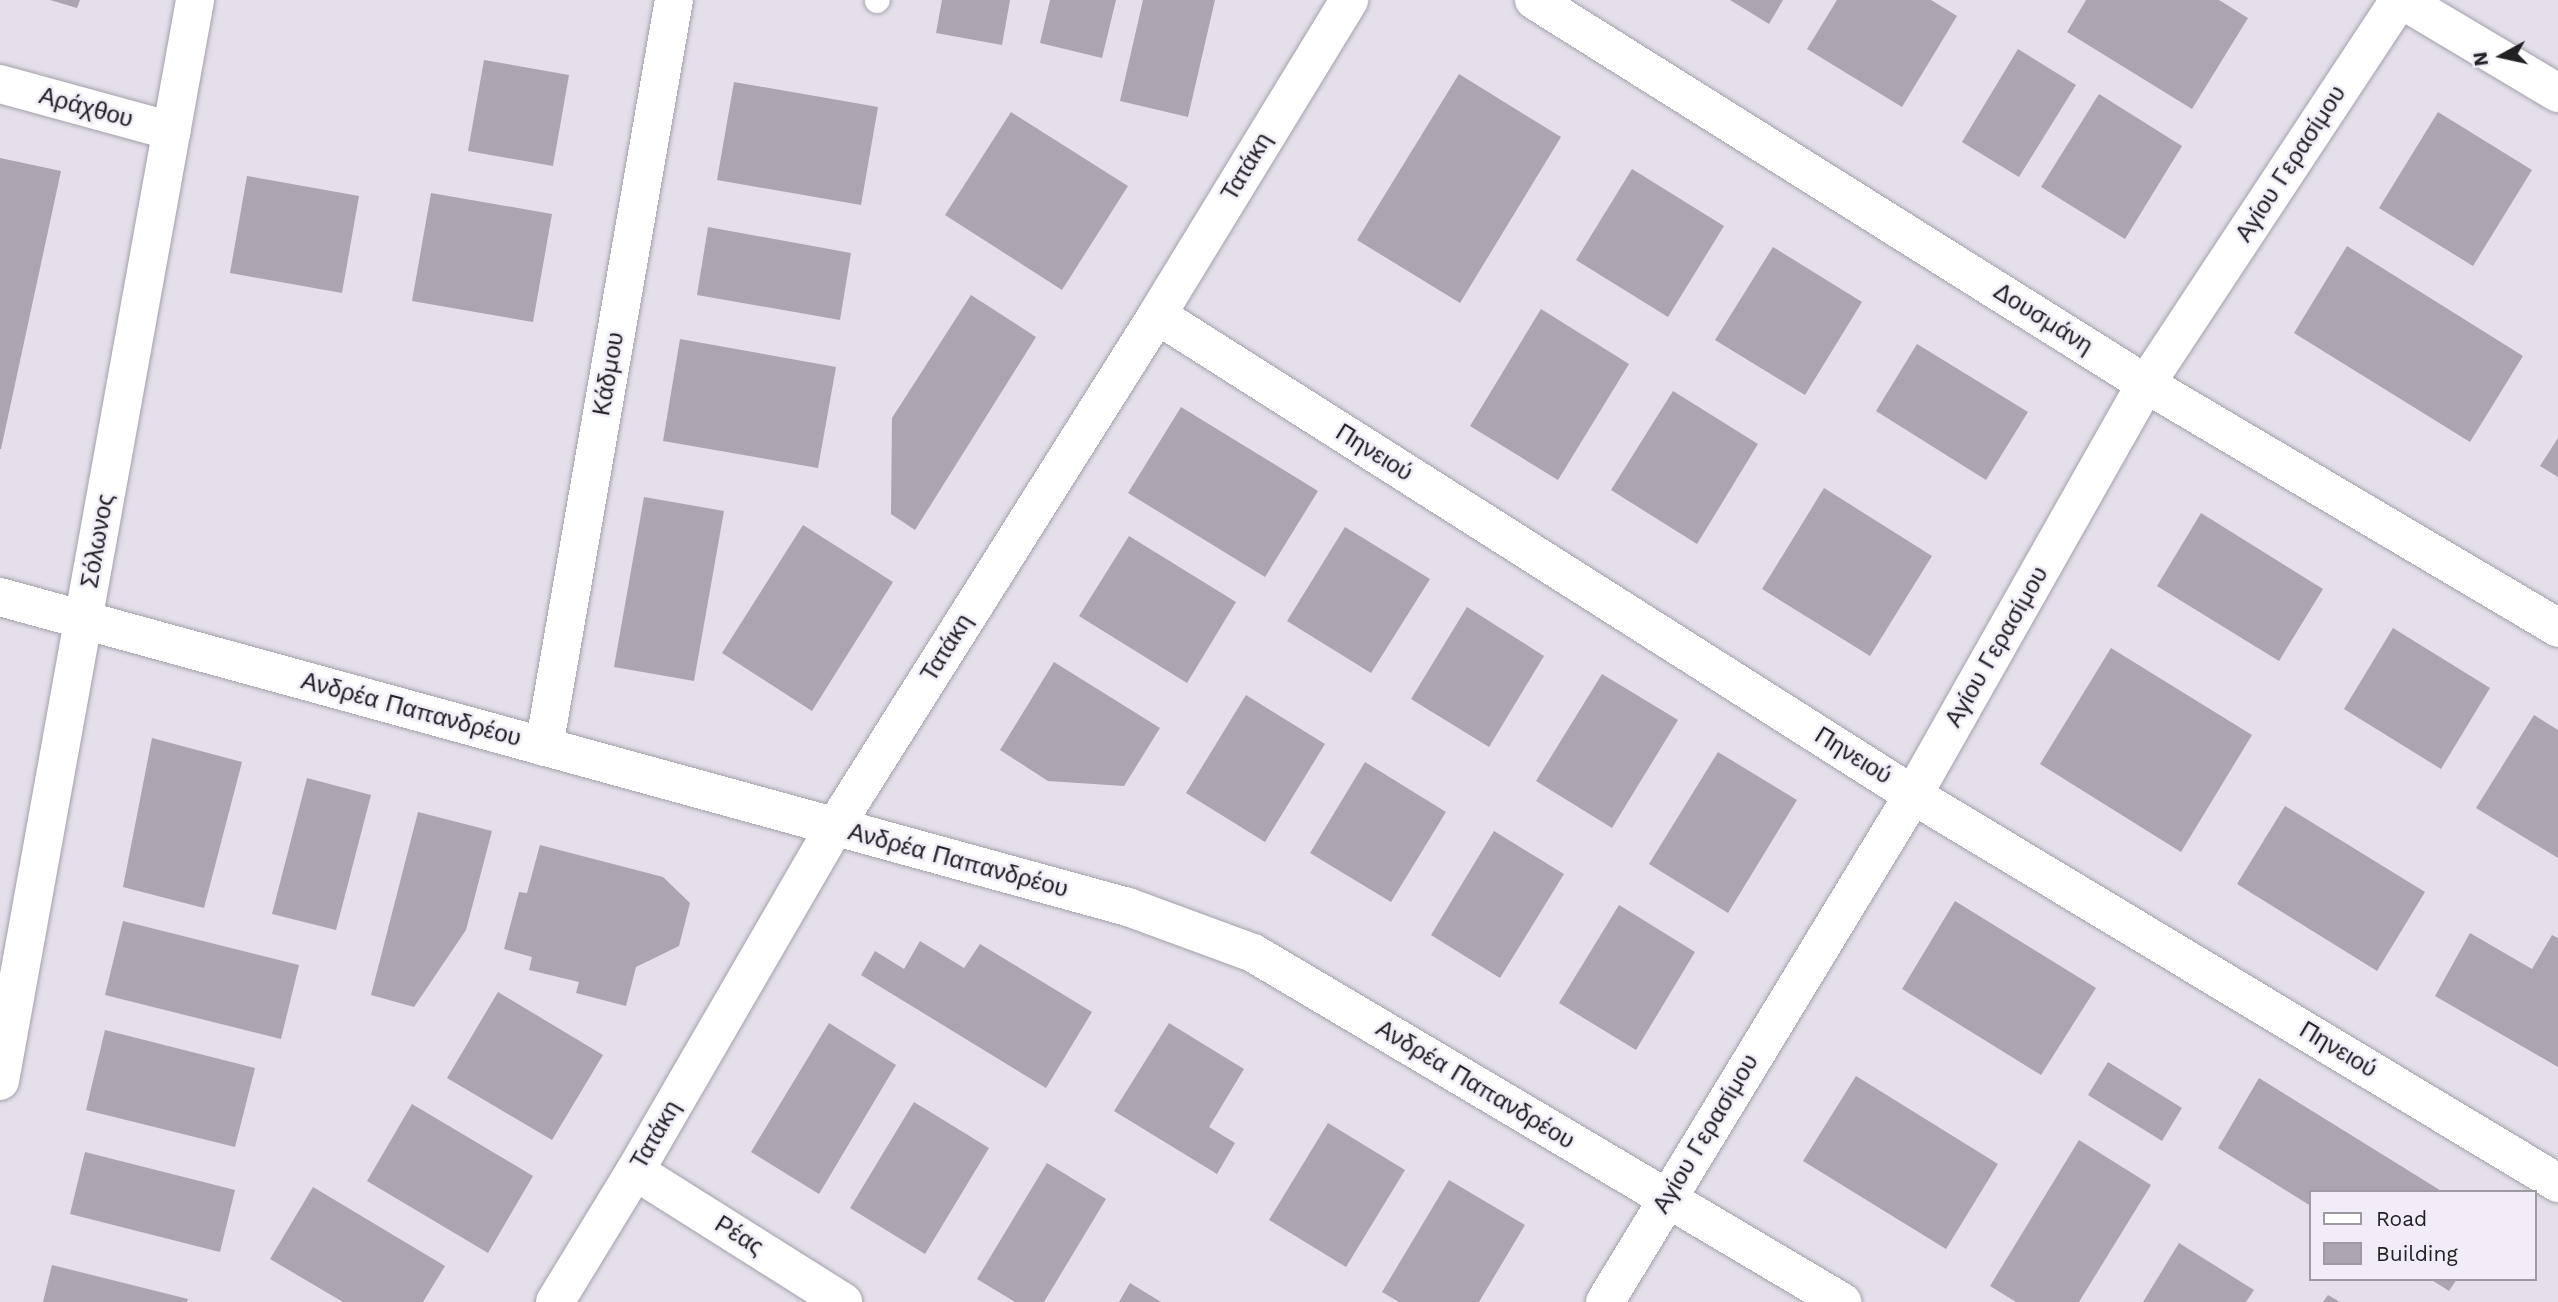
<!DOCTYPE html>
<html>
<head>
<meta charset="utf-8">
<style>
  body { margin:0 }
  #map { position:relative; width:2558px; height:1302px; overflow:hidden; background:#e4dfea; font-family:"Work Sans",sans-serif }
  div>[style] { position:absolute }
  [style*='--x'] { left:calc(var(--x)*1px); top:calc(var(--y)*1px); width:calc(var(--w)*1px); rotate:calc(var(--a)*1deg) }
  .building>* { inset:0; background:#aaa5b0 }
  .roads { filter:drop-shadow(0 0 2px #a4a0ab) drop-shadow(0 0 2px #a4a0ab) }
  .lane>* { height:24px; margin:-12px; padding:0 12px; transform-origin:12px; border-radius:12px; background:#fff }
  .street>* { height:38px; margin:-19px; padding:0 19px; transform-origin:19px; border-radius:19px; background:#fff }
  .secondary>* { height:38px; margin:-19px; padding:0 19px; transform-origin:19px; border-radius:19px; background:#fff }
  span { translate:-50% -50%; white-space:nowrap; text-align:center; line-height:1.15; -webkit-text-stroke:5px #f1ecf8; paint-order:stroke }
  .street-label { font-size:24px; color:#212024 }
  .legend { position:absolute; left:2309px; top:1190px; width:228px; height:91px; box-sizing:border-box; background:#f1ecf8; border:2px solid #9e9aa3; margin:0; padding:9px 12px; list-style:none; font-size:21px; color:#212024 }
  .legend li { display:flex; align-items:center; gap:14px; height:35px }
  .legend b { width:35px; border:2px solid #9e9aa3 }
  .north { position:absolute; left:2467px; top:21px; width:70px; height:70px; -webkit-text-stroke:5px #f1ecf8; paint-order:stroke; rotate:262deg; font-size:19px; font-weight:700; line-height:28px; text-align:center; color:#212024 }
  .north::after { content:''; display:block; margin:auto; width:24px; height:32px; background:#212024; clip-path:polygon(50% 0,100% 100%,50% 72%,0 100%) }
</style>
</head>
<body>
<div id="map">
  <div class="building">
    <div style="clip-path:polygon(50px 0,80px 0,77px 8px)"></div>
    <div style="clip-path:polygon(942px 0,1010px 0,1002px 45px,936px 33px)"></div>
    <div style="clip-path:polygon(1050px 0,1116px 0,1102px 58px,1040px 43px)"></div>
    <div style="clip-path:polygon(1143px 0,1215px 0,1188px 117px,1120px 101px)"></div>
    <div style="clip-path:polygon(1730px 0,1783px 0,1769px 24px)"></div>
    <div style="clip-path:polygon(1837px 0,1931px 0,1957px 16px,1902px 107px,1807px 49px)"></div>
    <div style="clip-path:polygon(2086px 0,2219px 0,2248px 18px,2192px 109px,2067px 32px)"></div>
    <div style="clip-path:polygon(2018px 49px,2076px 85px,2019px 177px,1962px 142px)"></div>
    <div style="clip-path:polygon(484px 60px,569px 75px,553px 166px,468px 151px)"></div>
    <div style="clip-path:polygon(1459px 74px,1561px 137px,1460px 303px,1357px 240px)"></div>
    <div style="clip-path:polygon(734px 82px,878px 107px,861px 205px,717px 180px)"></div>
    <div style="clip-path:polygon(2099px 94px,2182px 146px,2125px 239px,2041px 187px)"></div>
    <div style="clip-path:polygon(1011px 112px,1128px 186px,1062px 290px,945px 215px)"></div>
    <div style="clip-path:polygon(2438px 112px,2532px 170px,2473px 266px,2379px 208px)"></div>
    <div style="clip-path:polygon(0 158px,61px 171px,1px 449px,0 449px)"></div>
    <div style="clip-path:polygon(1632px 169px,1724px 226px,1668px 317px,1576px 260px)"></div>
    <div style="clip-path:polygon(247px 176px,359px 196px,342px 293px,230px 273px)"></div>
    <div style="clip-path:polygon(431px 193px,552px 214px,533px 322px,412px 301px)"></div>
    <div style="clip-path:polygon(708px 227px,851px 253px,840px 320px,697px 295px)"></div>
    <div style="clip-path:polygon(2347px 246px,2523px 356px,2470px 442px,2294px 333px)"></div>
    <div style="clip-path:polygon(1773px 247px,1862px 302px,1805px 395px,1715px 340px)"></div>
    <div style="clip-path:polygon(971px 295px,1036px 337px,915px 530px,891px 514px,892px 418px)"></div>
    <div style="clip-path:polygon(1541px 309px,1629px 364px,1558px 480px,1470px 426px)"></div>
    <div style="clip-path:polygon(680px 339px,836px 367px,818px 468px,663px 441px)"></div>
    <div style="clip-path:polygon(1917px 344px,2028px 412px,1986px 480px,1876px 411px)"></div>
    <div style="clip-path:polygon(1673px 391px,1758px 444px,1697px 544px,1611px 490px)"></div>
    <div style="clip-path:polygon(1181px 407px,1318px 491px,1265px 577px,1128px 493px)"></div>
    <div style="clip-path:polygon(2558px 438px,2558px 477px,2540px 466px)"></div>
    <div style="clip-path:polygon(1824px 488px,1932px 556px,1870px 656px,1762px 589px)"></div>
    <div style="clip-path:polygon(644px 497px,724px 511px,694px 681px,614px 667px)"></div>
    <div style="clip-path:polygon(2201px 513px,2323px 589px,2279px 661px,2157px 586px)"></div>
    <div style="clip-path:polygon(803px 525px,893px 582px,812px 711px,722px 653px)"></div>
    <div style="clip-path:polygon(1345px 527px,1430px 579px,1371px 673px,1287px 621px)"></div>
    <div style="clip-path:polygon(1129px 536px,1236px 602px,1187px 683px,1079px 616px)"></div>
    <div style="clip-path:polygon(1467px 607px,1544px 656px,1489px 747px,1411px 699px)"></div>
    <div style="clip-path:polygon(2393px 628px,2490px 688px,2441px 769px,2344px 709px)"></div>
    <div style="clip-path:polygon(2111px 648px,2252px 735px,2181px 852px,2040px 764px)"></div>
    <div style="clip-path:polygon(1054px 662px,1160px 728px,1124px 786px,1048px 781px,1000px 750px)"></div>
    <div style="clip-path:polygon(1602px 674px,1678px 720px,1612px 828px,1536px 781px)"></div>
    <div style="clip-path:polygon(1246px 695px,1325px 744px,1265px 842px,1186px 793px)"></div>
    <div style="clip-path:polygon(2534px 715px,2558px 730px,2558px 858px,2476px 808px)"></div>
    <div style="clip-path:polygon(152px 738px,242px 762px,204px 908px,123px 887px)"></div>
    <div style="clip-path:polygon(1718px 752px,1797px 800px,1728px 913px,1649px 864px)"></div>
    <div style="clip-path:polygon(1365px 762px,1446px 812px,1391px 902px,1310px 853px)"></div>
    <div style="clip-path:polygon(307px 778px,371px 795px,336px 930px,272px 914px)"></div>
    <div style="clip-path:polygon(2285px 806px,2425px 892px,2377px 971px,2237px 884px)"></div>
    <div style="clip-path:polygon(418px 812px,492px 831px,466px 930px,414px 1007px,371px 995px)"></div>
    <div style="clip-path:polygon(1494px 831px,1564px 874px,1500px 978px,1431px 935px)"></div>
    <div style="clip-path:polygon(540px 845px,663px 877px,690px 903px,679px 946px,636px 967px,626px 1006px,576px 993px,579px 982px,529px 970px,532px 957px,504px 949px,519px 892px,527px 893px)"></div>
    <div style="clip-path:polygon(1955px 901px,2096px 988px,2041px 1075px,1902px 989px)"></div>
    <div style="clip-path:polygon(1619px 905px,1695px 952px,1636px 1050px,1559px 1003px)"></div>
    <div style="clip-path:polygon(123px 921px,299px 965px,281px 1039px,105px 995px)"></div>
    <div style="clip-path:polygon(2470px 933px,2532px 969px,2552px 935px,2558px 938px,2558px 1067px,2435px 996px)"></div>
    <div style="clip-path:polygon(920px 941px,964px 968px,980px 944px,1092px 1012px,1046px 1088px,861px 975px,875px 951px,904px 969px)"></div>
    <div style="clip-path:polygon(498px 992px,603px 1055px,552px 1140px,447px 1078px)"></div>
    <div style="clip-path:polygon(829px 1023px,896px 1065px,819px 1194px,751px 1152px)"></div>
    <div style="clip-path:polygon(1169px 1023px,1244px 1069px,1209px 1127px,1235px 1143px,1217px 1174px,1114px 1111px)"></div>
    <div style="clip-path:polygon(105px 1030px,255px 1068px,235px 1147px,86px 1110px)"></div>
    <div style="clip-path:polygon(2108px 1062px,2182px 1108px,2162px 1141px,2088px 1095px)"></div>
    <div style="clip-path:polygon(1856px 1076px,1998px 1164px,1946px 1249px,1803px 1161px)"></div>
    <div style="clip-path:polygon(2259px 1078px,2443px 1192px,2311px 1192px,2311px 1206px,2218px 1148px)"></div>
    <div style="clip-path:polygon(914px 1102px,989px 1148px,925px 1254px,850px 1208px)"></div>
    <div style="clip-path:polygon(412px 1104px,533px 1176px,488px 1253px,367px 1181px)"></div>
    <div style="clip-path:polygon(1328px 1123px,1405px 1170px,1346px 1267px,1269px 1220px)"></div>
    <div style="clip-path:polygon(2079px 1140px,2151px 1185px,2079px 1302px,2016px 1302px,1990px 1286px)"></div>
    <div style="clip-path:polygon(85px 1152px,235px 1190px,220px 1252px,70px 1214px)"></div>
    <div style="clip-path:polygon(1047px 1163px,1106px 1199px,1044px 1302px,1015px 1302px,977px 1279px)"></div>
    <div style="clip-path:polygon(1449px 1180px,1525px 1225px,1479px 1302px,1399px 1302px,1382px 1292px)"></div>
    <div style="clip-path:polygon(313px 1187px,445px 1266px,423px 1302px,343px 1302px,270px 1259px)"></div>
    <div style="clip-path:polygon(2179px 1243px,2254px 1290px,2246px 1302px,2143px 1302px)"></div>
    <div style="clip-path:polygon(52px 1265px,188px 1299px,187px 1302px,43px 1302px)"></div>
    <div style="clip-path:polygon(2430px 1279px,2457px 1279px,2449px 1291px)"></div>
    <div style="clip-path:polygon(1130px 1283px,1161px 1302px,1119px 1302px)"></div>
    <div style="clip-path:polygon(2328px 1295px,2340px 1302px,2323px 1302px)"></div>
  </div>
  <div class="roads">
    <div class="lane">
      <div style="--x:877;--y:1;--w:1;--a:-45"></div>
    </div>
    <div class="street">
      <div style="--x:1534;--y:0;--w:722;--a:32.11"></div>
      <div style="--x:2146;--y:384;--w:479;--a:30.6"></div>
      <div style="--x:2402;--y:0;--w:182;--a:30.8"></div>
      <div style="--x:0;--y:84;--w:178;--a:15.3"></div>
      <div style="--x:1157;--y:315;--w:896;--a:32.41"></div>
      <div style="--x:1913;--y:795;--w:753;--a:31.03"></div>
      <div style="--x:544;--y:747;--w:758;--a:-80.13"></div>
      <div style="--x:0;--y:1081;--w:1098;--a:-79.77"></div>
      <div style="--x:635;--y:1171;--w:246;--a:32.2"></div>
      <div style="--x:1605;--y:1302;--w:593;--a:-58.72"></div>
      <div style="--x:1913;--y:795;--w:472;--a:-60.5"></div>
      <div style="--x:2146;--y:384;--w:460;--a:-56.6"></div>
    </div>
    <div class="secondary">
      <div style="--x:0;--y:597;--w:1170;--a:15.37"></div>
      <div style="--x:1128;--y:907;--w:133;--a:20.2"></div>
      <div style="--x:1253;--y:953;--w:685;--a:30.65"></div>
      <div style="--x:555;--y:1302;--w:153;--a:-58.6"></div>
      <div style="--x:635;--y:1171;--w:397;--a:-59.9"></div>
      <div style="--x:834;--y:828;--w:606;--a:-57.8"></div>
      <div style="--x:1157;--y:315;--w:369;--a:-58.6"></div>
    </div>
  </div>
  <div class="street-label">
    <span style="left:86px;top:108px;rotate:15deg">Αράχθου</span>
    <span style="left:2291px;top:164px;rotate:-57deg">Αγίου Γερασίμου</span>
    <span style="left:1247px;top:167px;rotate:-59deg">Τατάκη</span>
    <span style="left:2043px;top:319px;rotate:32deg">Δουσμάνη</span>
    <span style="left:609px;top:374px;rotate:-80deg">Κάδμου</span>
    <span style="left:1374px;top:453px;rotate:32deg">Πηνειού</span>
    <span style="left:98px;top:541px;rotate:-80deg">Σόλωνος</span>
    <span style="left:1997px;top:647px;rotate:-60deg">Αγίου Γερασίμου</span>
    <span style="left:947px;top:648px;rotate:-58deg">Τατάκη</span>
    <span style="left:411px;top:710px;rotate:15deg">Ανδρέα Παπανδρέου</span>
    <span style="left:1853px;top:756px;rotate:32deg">Πηνειού</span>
    <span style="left:958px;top:861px;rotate:15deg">Ανδρέα Παπανδρέου</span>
    <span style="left:2338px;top:1050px;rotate:31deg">Πηνειού</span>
    <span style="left:1475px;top:1085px;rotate:31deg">Ανδρέα Παπανδρέου</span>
    <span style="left:1706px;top:1134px;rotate:-59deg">Αγίου Γερασίμου</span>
    <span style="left:656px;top:1135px;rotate:-60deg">Τατάκη</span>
    <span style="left:739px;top:1236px;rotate:32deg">Ρέας</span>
  </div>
  <ul class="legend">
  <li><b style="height:9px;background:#fff"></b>Road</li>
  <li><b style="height:19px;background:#aaa5b0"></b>Building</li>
  </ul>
  <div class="north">N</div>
</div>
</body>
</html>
